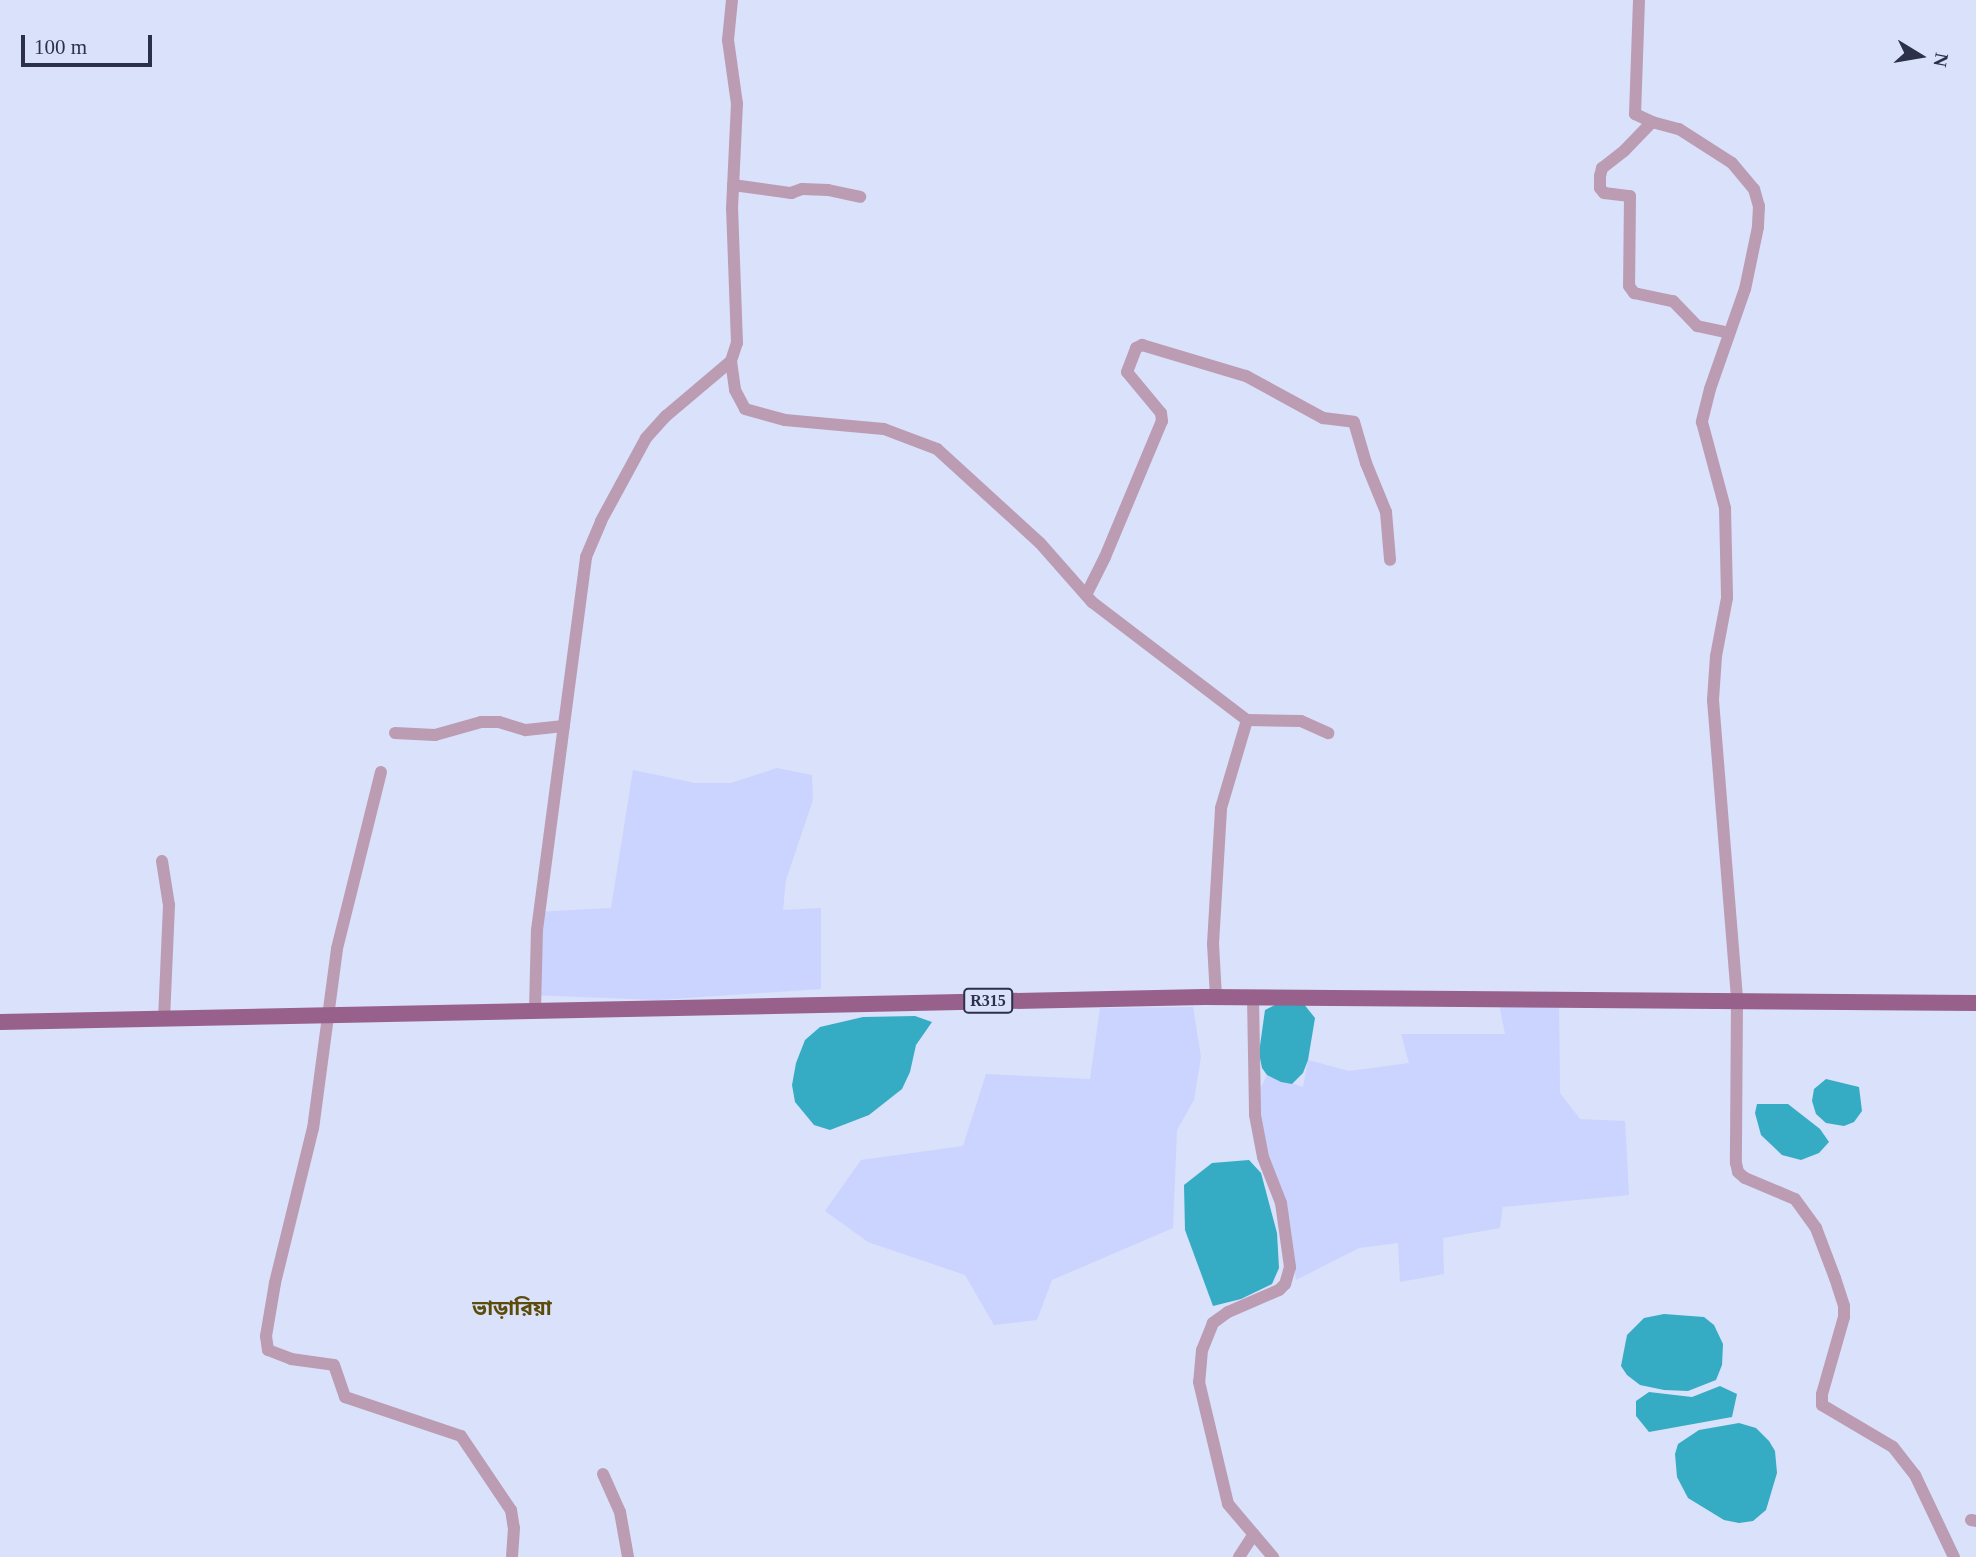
<!DOCTYPE html>
<html>
<head>
<meta charset="utf-8">
<style>
  body { margin:0 }
  #map { position:relative; width:1976px; height:1557px; overflow:hidden; background:#dae1fa; font-family:"Times New Roman","Noto Sans Bengali",serif }
  div>[style] { position:absolute }
  [style*='--x'] { left:calc(var(--x)*1px); top:calc(var(--y)*1px); width:calc(var(--w)*1px); rotate:calc(var(--a)*1deg) }
  .built>* { inset:0; background:#cad4fe }
  .water>* { inset:0; background:#35acc4 }
  .minor>* { height:12px; margin:-6px; padding:0 6px; transform-origin:6px; border-radius:6px; background:#bb9cb3 }
  .major>* { height:16px; margin:-8px; padding:0 8px; transform-origin:8px; border-radius:8px; background:#97618b }
  span { translate:-50% -50%; white-space:nowrap; text-align:center; line-height:1.15; -webkit-text-stroke:6px #dae1fa; paint-order:stroke }
  .shield-label span { padding:2px 5px; background:#dae1fa; border:2px solid; border-radius:5px; -webkit-text-stroke-width:0 }
  .shield-label { font-size:16px; color:#2c3149; font-weight:700 }
  .quarter-label { font-size:21px; color:#5b4c0c; font-weight:700 }
  .north { position:absolute; left:1885px; top:21px; width:70px; height:70px; -webkit-text-stroke:5px #dae1fa; paint-order:stroke; rotate:101deg; font-size:19px; font-weight:700; line-height:28px; text-align:center; color:#2c3149 }
  .north::after { content:''; display:block; margin:auto; width:24px; height:32px; background:#2c3149; clip-path:polygon(50% 0,100% 100%,50% 72%,0 100%) }
  .scale { position:absolute; left:21px; top:35px; width:131px; height:32px; box-sizing:border-box; border:4px solid #2c3149; border-top:0; padding-left:9px; font-size:21px; line-height:24px; white-space:nowrap; color:#2c3149; -webkit-text-stroke:5px #dae1fa; paint-order:stroke }
</style>
</head>
<body>
<div id="map">
  <div class="built">
    <div style="clip-path:polygon(777px 768px,812px 775px,813px 800px,786px 880px,783px 910px,821px 908px,821px 989px,658px 1000px,530px 995px,534px 912px,611px 908px,633px 770px,695px 783px,731px 783px)"></div>
    <div style="clip-path:polygon(1498px 999px,1559px 999px,1560px 1093px,1580px 1119px,1625px 1121px,1629px 1195px,1503px 1207px,1500px 1228px,1443px 1238px,1444px 1274px,1400px 1282px,1398px 1243px,1359px 1248px,1296px 1280px,1281px 1203px,1255px 1099px,1267px 1075px,1303px 1087px,1308px 1060px,1349px 1071px,1409px 1063px,1401px 1034px,1505px 1034px)"></div>
    <div style="clip-path:polygon(1193px 1007px,1201px 1057px,1194px 1100px,1177px 1130px,1173px 1228px,1052px 1280px,1037px 1320px,994px 1325px,965px 1275px,868px 1242px,825px 1211px,861px 1160px,963px 1146px,986px 1074px,1090px 1079px,1100px 1008px)"></div>
  </div>
  <div class="water">
    <div style="clip-path:polygon(1303px 1003px,1315px 1018px,1308px 1060px,1303px 1073px,1292px 1084px,1281px 1082px,1267px 1075px,1262px 1068px,1259px 1053px,1265px 1010px,1275px 1005px)"></div>
    <div style="clip-path:polygon(915px 1016px,932px 1022px,916px 1045px,910px 1072px,902px 1089px,869px 1115px,830px 1130px,814px 1125px,795px 1102px,792px 1085px,796px 1063px,805px 1040px,820px 1027px,863px 1017px)"></div>
    <div style="clip-path:polygon(1826px 1079px,1859px 1087px,1862px 1111px,1854px 1122px,1844px 1126px,1826px 1123px,1816px 1114px,1812px 1101px,1814px 1089px)"></div>
    <div style="clip-path:polygon(1757px 1104px,1788px 1104px,1820px 1129px,1829px 1142px,1819px 1153px,1801px 1160px,1782px 1155px,1761px 1135px,1755px 1113px)"></div>
    <div style="clip-path:polygon(1249px 1160px,1261px 1173px,1277px 1233px,1279px 1268px,1272px 1284px,1241px 1299px,1213px 1306px,1185px 1230px,1184px 1185px,1212px 1163px)"></div>
    <div style="clip-path:polygon(1664px 1314px,1704px 1317px,1714px 1325px,1723px 1344px,1722px 1365px,1716px 1380px,1688px 1391px,1664px 1390px,1640px 1385px,1627px 1375px,1621px 1366px,1627px 1335px,1644px 1318px)"></div>
    <div style="clip-path:polygon(1720px 1386px,1737px 1394px,1732px 1417px,1649px 1432px,1636px 1416px,1636px 1401px,1649px 1392px,1692px 1397px)"></div>
    <div style="clip-path:polygon(1739px 1423px,1756px 1428px,1769px 1441px,1775px 1451px,1777px 1473px,1766px 1510px,1753px 1521px,1739px 1523px,1724px 1520px,1688px 1498px,1677px 1477px,1675px 1454px,1678px 1444px,1699px 1430px)"></div>
  </div>
  <div class="minor">
    <div style="--x:1639;--y:0;--w:114;--a:92"></div>
    <div style="--x:1635;--y:114;--w:19;--a:25"></div>
    <div style="--x:1652;--y:122;--w:28;--a:15"></div>
    <div style="--x:1679;--y:129;--w:63;--a:32.7"></div>
    <div style="--x:1732;--y:163;--w:34;--a:50"></div>
    <div style="--x:1754;--y:189;--w:18;--a:74"></div>
    <div style="--x:1759;--y:206;--w:21;--a:93"></div>
    <div style="--x:1758;--y:227;--w:63;--a:101.8"></div>
    <div style="--x:1745;--y:289;--w:106;--a:109.3"></div>
    <div style="--x:1710;--y:389;--w:34;--a:104"></div>
    <div style="--x:1702;--y:422;--w:89;--a:75"></div>
    <div style="--x:1725;--y:508;--w:90;--a:88.7"></div>
    <div style="--x:1727;--y:598;--w:59;--a:100.7"></div>
    <div style="--x:1716;--y:656;--w:44;--a:93.9"></div>
    <div style="--x:1713;--y:700;--w:301;--a:85.4"></div>
    <div style="--x:1737;--y:1000;--w:163;--a:90.4"></div>
    <div style="--x:1736;--y:1163;--w:9;--a:77"></div>
    <div style="--x:1738;--y:1172;--w:9;--a:41"></div>
    <div style="--x:1745;--y:1178;--w:54;--a:22.8"></div>
    <div style="--x:1795;--y:1199;--w:36;--a:54"></div>
    <div style="--x:1816;--y:1228;--w:53;--a:69.2"></div>
    <div style="--x:1835;--y:1278;--w:29;--a:72"></div>
    <div style="--x:1844;--y:1306;--w:11;--a:90"></div>
    <div style="--x:1844;--y:1317;--w:80;--a:105.9"></div>
    <div style="--x:1822;--y:1394;--w:11;--a:90"></div>
    <div style="--x:1822;--y:1405;--w:82;--a:30.6"></div>
    <div style="--x:1893;--y:1447;--w:36;--a:52"></div>
    <div style="--x:1915;--y:1475;--w:91;--a:64.6"></div>
    <div style="--x:1652;--y:122;--w:40;--a:134"></div>
    <div style="--x:1624;--y:151;--w:28;--a:142"></div>
    <div style="--x:1602;--y:168;--w:8;--a:104"></div>
    <div style="--x:1600;--y:176;--w:12;--a:90"></div>
    <div style="--x:1600;--y:188;--w:6;--a:51"></div>
    <div style="--x:1604;--y:193;--w:26;--a:7"></div>
    <div style="--x:1630;--y:196;--w:90;--a:90.6"></div>
    <div style="--x:1629;--y:286;--w:9;--a:54"></div>
    <div style="--x:1634;--y:293;--w:40;--a:12"></div>
    <div style="--x:1673;--y:301;--w:35;--a:46"></div>
    <div style="--x:1697;--y:326;--w:33;--a:12"></div>
    <div style="--x:733;--y:185;--w:59;--a:7.9"></div>
    <div style="--x:791;--y:193;--w:12;--a:-20"></div>
    <div style="--x:802;--y:189;--w:26;--a:2"></div>
    <div style="--x:828;--y:190;--w:33;--a:12"></div>
    <div style="--x:731;--y:361;--w:29;--a:82"></div>
    <div style="--x:735;--y:390;--w:21;--a:62"></div>
    <div style="--x:745;--y:409;--w:41;--a:15.4"></div>
    <div style="--x:785;--y:420;--w:99;--a:5.2"></div>
    <div style="--x:884;--y:429;--w:57;--a:20.7"></div>
    <div style="--x:937;--y:449;--w:139;--a:42.4"></div>
    <div style="--x:1040;--y:543;--w:79;--a:48.6"></div>
    <div style="--x:1092;--y:602;--w:195;--a:37.3"></div>
    <div style="--x:1247;--y:720;--w:54;--a:1.1"></div>
    <div style="--x:1301;--y:721;--w:30;--a:24"></div>
    <div style="--x:1086;--y:595;--w:42;--a:-63.4"></div>
    <div style="--x:1105;--y:557;--w:147;--a:-67.3"></div>
    <div style="--x:1162;--y:421;--w:8;--a:-97"></div>
    <div style="--x:1161;--y:413;--w:53;--a:-129.7"></div>
    <div style="--x:1127;--y:372;--w:26;--a:-69"></div>
    <div style="--x:1136;--y:348;--w:7;--a:-27"></div>
    <div style="--x:1142;--y:345;--w:109;--a:16.6"></div>
    <div style="--x:1246;--y:376;--w:88;--a:28.6"></div>
    <div style="--x:1323;--y:418;--w:31;--a:7"></div>
    <div style="--x:1354;--y:422;--w:43;--a:73.7"></div>
    <div style="--x:1366;--y:463;--w:53;--a:67.8"></div>
    <div style="--x:1386;--y:512;--w:48;--a:85.2"></div>
    <div style="--x:395;--y:733;--w:40;--a:2.9"></div>
    <div style="--x:435;--y:735;--w:48;--a:-15.8"></div>
    <div style="--x:481;--y:722;--w:18;--a:0"></div>
    <div style="--x:499;--y:722;--w:28;--a:17"></div>
    <div style="--x:526;--y:730;--w:38;--a:-6"></div>
    <div style="--x:381;--y:772;--w:182;--a:104"></div>
    <div style="--x:337;--y:949;--w:181;--a:97.6"></div>
    <div style="--x:313;--y:1128;--w:160;--a:103.8"></div>
    <div style="--x:275;--y:1283;--w:54;--a:99.6"></div>
    <div style="--x:266;--y:1336;--w:14;--a:82"></div>
    <div style="--x:268;--y:1350;--w:25;--a:21"></div>
    <div style="--x:291;--y:1359;--w:43;--a:7.9"></div>
    <div style="--x:334;--y:1365;--w:34;--a:71"></div>
    <div style="--x:345;--y:1397;--w:122;--a:18.6"></div>
    <div style="--x:461;--y:1436;--w:89;--a:56"></div>
    <div style="--x:511;--y:1510;--w:18;--a:81"></div>
    <div style="--x:514;--y:1528;--w:29;--a:94"></div>
    <div style="--x:162;--y:861;--w:45;--a:81"></div>
    <div style="--x:169;--y:905;--w:113;--a:92.5"></div>
    <div style="--x:1216;--y:997;--w:53;--a:-93.2"></div>
    <div style="--x:1213;--y:944;--w:136;--a:-86.6"></div>
    <div style="--x:1221;--y:808;--w:92;--a:-73.5"></div>
    <div style="--x:1253;--y:997;--w:118;--a:89"></div>
    <div style="--x:1255;--y:1115;--w:43;--a:79.2"></div>
    <div style="--x:1263;--y:1157;--w:49;--a:68.6"></div>
    <div style="--x:1281;--y:1203;--w:65;--a:82"></div>
    <div style="--x:1290;--y:1267;--w:18;--a:106"></div>
    <div style="--x:1285;--y:1284;--w:8;--a:135"></div>
    <div style="--x:1279;--y:1290;--w:56;--a:156.7"></div>
    <div style="--x:1228;--y:1312;--w:19;--a:144"></div>
    <div style="--x:1213;--y:1323;--w:29;--a:112"></div>
    <div style="--x:1202;--y:1350;--w:32;--a:95"></div>
    <div style="--x:1199;--y:1382;--w:125;--a:76.6"></div>
    <div style="--x:1228;--y:1504;--w:70;--a:49.7"></div>
    <div style="--x:535;--y:1010;--w:80;--a:-88.6"></div>
    <div style="--x:537;--y:930;--w:376;--a:-82.5"></div>
    <div style="--x:586;--y:557;--w:39;--a:-67"></div>
    <div style="--x:601;--y:521;--w:94;--a:-61.5"></div>
    <div style="--x:646;--y:438;--w:30;--a:-48"></div>
    <div style="--x:666;--y:416;--w:85;--a:-40.2"></div>
    <div style="--x:731;--y:361;--w:19;--a:-72"></div>
    <div style="--x:737;--y:343;--w:134;--a:-92.1"></div>
    <div style="--x:732;--y:209;--w:105;--a:-87.3"></div>
    <div style="--x:737;--y:104;--w:65;--a:-98"></div>
    <div style="--x:728;--y:40;--w:40;--a:-84.3"></div>
    <div style="--x:603;--y:1474;--w:42;--a:65.9"></div>
    <div style="--x:620;--y:1512;--w:46;--a:79.9"></div>
    <div style="--x:1971;--y:1520;--w:5;--a:11"></div>
    <div style="--x:1239;--y:1557;--w:27;--a:-57"></div>
  </div>
  <div class="major">
    <div style="--x:0;--y:1022;--w:1204;--a:-1.19"></div>
    <div style="--x:1204;--y:997;--w:772;--a:0.45"></div>
  </div>
  <div class="shield-label">
    <span style="left:988px;top:1001px">R315</span>
  </div>
  <div class="quarter-label">
    <span style="left:512px;top:1308px">ভাড়ারিয়া</span>
  </div>
  <div class="north">N</div>
  <div class="scale">100 m</div>
</div>
</body>
</html>
